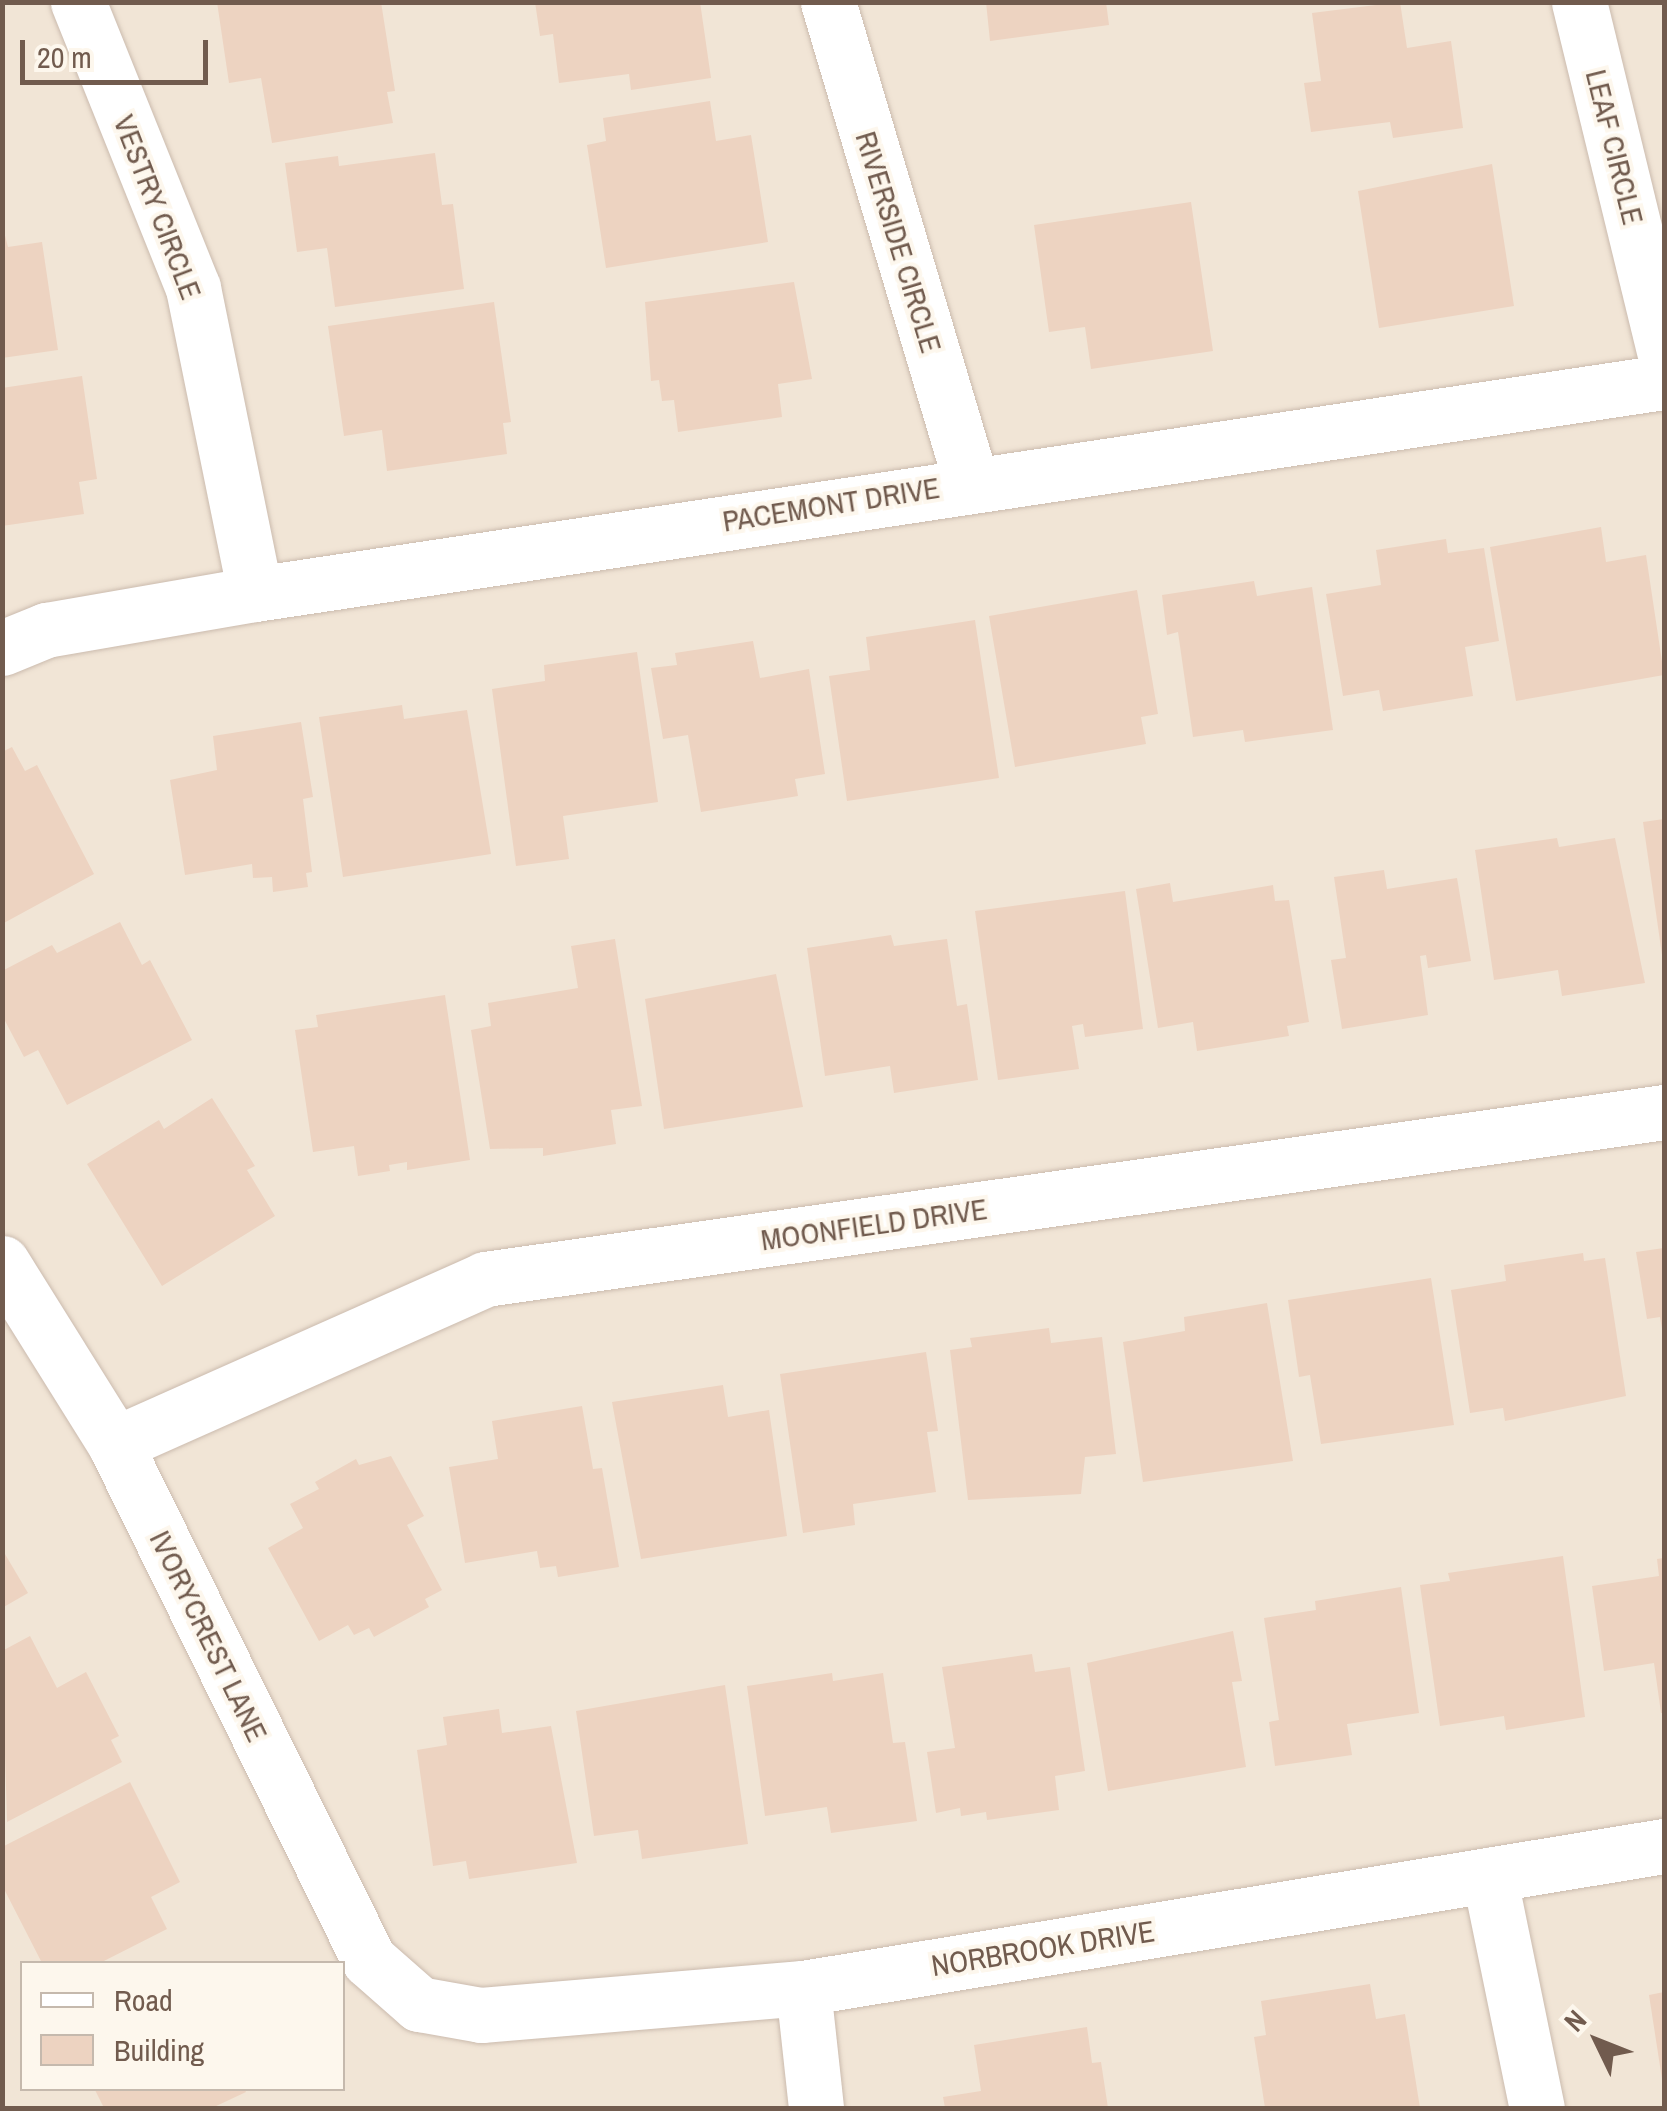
<!DOCTYPE html>
<html>
<head>
<meta charset="utf-8">
<style>
  body { margin:0 }
  #map { position:relative; width:1667px; height:2111px; overflow:hidden; background:#faf3e7; font-family:"Archivo Narrow",sans-serif }
  div>[style] { position:absolute }
  [style*='--x'] { left:calc(var(--x)*1px); top:calc(var(--y)*1px); width:calc(var(--w)*1px); rotate:calc(var(--a)*1deg) }
  .residential>* { inset:0; background:#f1e5d6 }
  .building>* { inset:0; background:#edd3c1 }
  .roads { filter:drop-shadow(0 0 2px #cbbbae) drop-shadow(0 0 2px #cbbbae) }
  .street>* { height:55px; margin:-27.5px; padding:0 27.5px; transform-origin:27.5px; border-radius:27.5px; background:#fff }
  span { translate:-50% -50%; white-space:nowrap; text-align:center; line-height:1.15; -webkit-text-stroke:8px #fdf7ed; paint-order:stroke }
  .street-label { font-size:30px; color:#715b4e }
  .frame { position:absolute; inset:0; border:5px solid #715b4e; pointer-events:none }
  .legend { position:absolute; left:20px; top:1961px; width:325px; height:130px; box-sizing:border-box; background:#fdf7ed; border:2px solid #c5b9ad; margin:0; padding:12px 18px; list-style:none; font-size:30px; color:#715b4e }
  .legend li { display:flex; align-items:center; gap:20px; height:50px }
  .legend b { width:50px; border:2px solid #c5b9ad }
  .north { position:absolute; left:1547px; top:1991px; width:100px; height:100px; -webkit-text-stroke:8px #fdf7ed; paint-order:stroke; rotate:313deg; font-size:28px; font-weight:700; line-height:40px; text-align:center; color:#715b4e }
  .north::after { content:''; display:block; margin:auto; width:35px; height:45px; background:#715b4e; clip-path:polygon(50% 0,100% 100%,50% 72%,0 100%) }
  .scale { position:absolute; left:20px; top:40px; width:188px; height:45px; box-sizing:border-box; border:5px solid #715b4e; border-top:0; padding-left:12px; font-size:30px; line-height:35px; white-space:nowrap; color:#715b4e; -webkit-text-stroke:8px #fdf7ed; paint-order:stroke }
</style>
</head>
<body>
<div id="map">
  <div class="residential">
    <div style="clip-path:polygon(evenodd,3px 3px,1664px 3px,1664px 2108px,3px 2108px,3px 3px,22px 1964px,342px 1964px,342px 2088px,22px 2088px,22px 1964px)"></div>
  </div>
  <div class="building">
    <div style="clip-path:polygon(217px 2px,381px 2px,395px 91px,387px 92px,393px 123px,272px 143px,261px 78px,229px 83px)"></div>
    <div style="clip-path:polygon(535px 2px,700px 2px,711px 78px,631px 90px,629px 74px,559px 83px,553px 34px,540px 36px)"></div>
    <div style="clip-path:polygon(986px 2px,1106px 2px,1109px 25px,990px 41px)"></div>
    <div style="clip-path:polygon(1400px 2px,1407px 48px,1451px 41px,1463px 128px,1393px 138px,1390px 122px,1311px 132px,1304px 83px,1321px 81px,1312px 13px)"></div>
    <div style="clip-path:polygon(710px 101px,716px 141px,751px 135px,768px 242px,606px 268px,587px 145px,606px 141px,603px 118px)"></div>
    <div style="clip-path:polygon(435px 153px,442px 205px,453px 204px,464px 289px,335px 307px,327px 248px,297px 252px,285px 163px,338px 156px,339px 166px)"></div>
    <div style="clip-path:polygon(1492px 164px,1514px 306px,1379px 328px,1358px 191px)"></div>
    <div style="clip-path:polygon(1191px 202px,1213px 351px,1091px 369px,1085px 327px,1049px 332px,1034px 225px)"></div>
    <div style="clip-path:polygon(2px 224px,8px 247px,42px 242px,58px 350px,2px 358px)"></div>
    <div style="clip-path:polygon(794px 282px,812px 379px,778px 384px,782px 417px,678px 432px,674px 400px,662px 401px,659px 380px,651px 381px,645px 302px)"></div>
    <div style="clip-path:polygon(494px 302px,511px 422px,503px 423px,507px 454px,387px 471px,382px 430px,344px 436px,328px 326px)"></div>
    <div style="clip-path:polygon(82px 376px,97px 479px,79px 482px,84px 514px,2px 526px,2px 388px)"></div>
    <div style="clip-path:polygon(1601px 527px,1606px 562px,1646px 555px,1664px 675px,1516px 701px,1490px 547px)"></div>
    <div style="clip-path:polygon(1446px 539px,1448px 553px,1484px 548px,1499px 641px,1465px 647px,1473px 696px,1383px 711px,1379px 690px,1343px 696px,1326px 594px,1381px 585px,1376px 550px)"></div>
    <div style="clip-path:polygon(1254px 581px,1257px 596px,1312px 587px,1333px 730px,1245px 742px,1243px 730px,1193px 737px,1178px 632px,1167px 635px,1162px 595px)"></div>
    <div style="clip-path:polygon(1137px 590px,1158px 714px,1141px 717px,1146px 744px,1015px 767px,989px 616px)"></div>
    <div style="clip-path:polygon(975px 620px,999px 778px,847px 801px,829px 676px,870px 670px,866px 637px)"></div>
    <div style="clip-path:polygon(753px 641px,760px 678px,809px 669px,825px 774px,795px 779px,798px 796px,701px 812px,688px 735px,663px 739px,651px 668px,677px 665px,675px 653px)"></div>
    <div style="clip-path:polygon(637px 652px,658px 802px,563px 816px,569px 859px,516px 866px,492px 689px,545px 681px,544px 665px)"></div>
    <div style="clip-path:polygon(402px 705px,404px 719px,467px 710px,491px 854px,343px 877px,319px 717px)"></div>
    <div style="clip-path:polygon(301px 722px,313px 797px,303px 799px,312px 872px,306px 873px,308px 887px,273px 892px,272px 877px,253px 878px,252px 864px,185px 875px,170px 780px,217px 770px,213px 736px)"></div>
    <div style="clip-path:polygon(12px 747px,25px 771px,37px 765px,94px 874px,2px 924px,2px 752px)"></div>
    <div style="clip-path:polygon(1664px 819px,1664px 955px,1662px 955px,1643px 822px)"></div>
    <div style="clip-path:polygon(1557px 838px,1559px 847px,1615px 838px,1645px 983px,1562px 996px,1558px 970px,1494px 980px,1475px 850px)"></div>
    <div style="clip-path:polygon(1384px 870px,1387px 889px,1457px 878px,1471px 961px,1428px 968px,1426px 955px,1420px 956px,1428px 1015px,1342px 1029px,1331px 960px,1346px 958px,1334px 877px)"></div>
    <div style="clip-path:polygon(1170px 883px,1173px 902px,1273px 885px,1275px 901px,1289px 900px,1309px 1022px,1287px 1026px,1289px 1036px,1197px 1051px,1193px 1022px,1158px 1028px,1136px 889px)"></div>
    <div style="clip-path:polygon(1125px 891px,1143px 1029px,1085px 1037px,1083px 1024px,1072px 1026px,1079px 1069px,998px 1080px,975px 911px)"></div>
    <div style="clip-path:polygon(120px 922px,142px 965px,150px 960px,192px 1040px,67px 1105px,38px 1050px,24px 1057px,2px 1015px,2px 971px,52px 945px,57px 953px)"></div>
    <div style="clip-path:polygon(891px 935px,894px 946px,947px 939px,957px 1006px,967px 1004px,978px 1080px,894px 1093px,890px 1066px,825px 1076px,807px 948px)"></div>
    <div style="clip-path:polygon(615px 939px,642px 1106px,611px 1110px,616px 1144px,543px 1156px,543px 1148px,490px 1149px,471px 1030px,491px 1026px,488px 1003px,578px 988px,571px 946px)"></div>
    <div style="clip-path:polygon(776px 974px,803px 1107px,664px 1129px,645px 999px)"></div>
    <div style="clip-path:polygon(445px 995px,470px 1160px,407px 1170px,407px 1162px,389px 1165px,390px 1171px,358px 1176px,354px 1146px,313px 1152px,295px 1030px,318px 1027px,316px 1015px)"></div>
    <div style="clip-path:polygon(212px 1098px,255px 1166px,247px 1170px,275px 1216px,162px 1286px,87px 1164px,159px 1120px,164px 1129px)"></div>
    <div style="clip-path:polygon(1664px 1248px,1664px 1329px,1662px 1329px,1660px 1317px,1647px 1319px,1636px 1252px)"></div>
    <div style="clip-path:polygon(1583px 1253px,1584px 1261px,1605px 1258px,1626px 1396px,1505px 1421px,1503px 1408px,1470px 1413px,1451px 1290px,1506px 1281px,1504px 1265px)"></div>
    <div style="clip-path:polygon(1431px 1278px,1454px 1425px,1321px 1444px,1310px 1375px,1299px 1377px,1288px 1300px)"></div>
    <div style="clip-path:polygon(1267px 1303px,1293px 1461px,1143px 1482px,1123px 1342px,1185px 1331px,1184px 1317px)"></div>
    <div style="clip-path:polygon(1049px 1328px,1051px 1343px,1102px 1337px,1116px 1454px,1085px 1457px,1081px 1494px,968px 1500px,950px 1350px,972px 1347px,970px 1338px)"></div>
    <div style="clip-path:polygon(926px 1352px,938px 1431px,927px 1432px,936px 1492px,853px 1504px,855px 1525px,803px 1533px,780px 1374px)"></div>
    <div style="clip-path:polygon(723px 1385px,728px 1417px,769px 1410px,787px 1536px,641px 1559px,612px 1402px)"></div>
    <div style="clip-path:polygon(582px 1406px,593px 1469px,602px 1468px,619px 1567px,558px 1577px,556px 1566px,540px 1568px,537px 1551px,465px 1563px,449px 1467px,498px 1459px,492px 1421px)"></div>
    <div style="clip-path:polygon(391px 1456px,424px 1516px,407px 1525px,442px 1590px,425px 1599px,429px 1607px,374px 1637px,369px 1628px,354px 1635px,348px 1625px,319px 1641px,268px 1548px,303px 1528px,290px 1504px,319px 1489px,315px 1482px,356px 1459px,359px 1465px)"></div>
    <div style="clip-path:polygon(2px 1549px,28px 1593px,2px 1608px)"></div>
    <div style="clip-path:polygon(1563px 1556px,1585px 1717px,1506px 1730px,1504px 1716px,1440px 1726px,1420px 1585px,1450px 1581px,1448px 1573px)"></div>
    <div style="clip-path:polygon(1664px 1558px,1664px 1713px,1661px 1713px,1654px 1663px,1604px 1671px,1592px 1586px,1659px 1576px,1657px 1559px)"></div>
    <div style="clip-path:polygon(1401px 1587px,1419px 1713px,1347px 1724px,1352px 1755px,1275px 1766px,1269px 1722px,1279px 1720px,1264px 1618px,1316px 1610px,1315px 1601px)"></div>
    <div style="clip-path:polygon(1233px 1631px,1242px 1681px,1232px 1682px,1246px 1767px,1108px 1791px,1087px 1663px)"></div>
    <div style="clip-path:polygon(30px 1636px,57px 1688px,86px 1672px,119px 1736px,111px 1740px,122px 1762px,7px 1822px,2px 1651px)"></div>
    <div style="clip-path:polygon(1032px 1654px,1035px 1672px,1070px 1667px,1085px 1771px,1055px 1776px,1059px 1810px,987px 1820px,986px 1812px,961px 1816px,960px 1808px,936px 1813px,927px 1752px,955px 1748px,942px 1667px)"></div>
    <div style="clip-path:polygon(832px 1673px,833px 1681px,883px 1673px,893px 1743px,905px 1742px,917px 1821px,831px 1833px,827px 1807px,765px 1816px,747px 1686px)"></div>
    <div style="clip-path:polygon(725px 1685px,748px 1844px,642px 1859px,638px 1830px,594px 1836px,576px 1711px)"></div>
    <div style="clip-path:polygon(499px 1709px,502px 1733px,551px 1726px,577px 1863px,469px 1879px,466px 1861px,433px 1866px,417px 1750px,447px 1745px,443px 1717px)"></div>
    <div style="clip-path:polygon(130px 1782px,180px 1882px,151px 1897px,167px 1929px,98px 1964px,42px 1963px,2px 1885px,2px 1847px)"></div>
    <div style="clip-path:polygon(1370px 1984px,1376px 2019px,1405px 2014px,1420px 2108px,1265px 2108px,1254px 2037px,1266px 2035px,1261px 2001px)"></div>
    <div style="clip-path:polygon(1664px 1992px,1664px 2079px,1662px 2079px,1649px 1995px)"></div>
    <div style="clip-path:polygon(1087px 2027px,1092px 2063px,1101px 2062px,1108px 2108px,945px 2108px,943px 2097px,981px 2091px,974px 2045px)"></div>
    <div style="clip-path:polygon(94px 2088px,244px 2088px,246px 2092px,212px 2108px,104px 2108px)"></div>
  </div>
  <div class="roads">
    <div class="street">
      <div style="--x:78;--y:2;--w:308;--a:68.1"></div>
      <div style="--x:193;--y:288;--w:312;--a:78.5"></div>
      <div style="--x:828;--y:2;--w:501;--a:73.41"></div>
      <div style="--x:1579;--y:2;--w:359;--a:76.3"></div>
      <div style="--x:2;--y:648;--w:48;--a:-22.2"></div>
      <div style="--x:46;--y:630;--w:212;--a:-9.8"></div>
      <div style="--x:255;--y:594;--w:1425;--a:-8.56"></div>
      <div style="--x:2;--y:1263;--w:213;--a:58"></div>
      <div style="--x:115;--y:1444;--w:575;--a:63.79"></div>
      <div style="--x:369;--y:1960;--w:67;--a:41.3"></div>
      <div style="--x:419;--y:2004;--w:63;--a:10.1"></div>
      <div style="--x:481;--y:2015;--w:323;--a:-4.8"></div>
      <div style="--x:803;--y:1988;--w:873;--a:-9.37"></div>
      <div style="--x:115;--y:1444;--w:405;--a:-24"></div>
      <div style="--x:485;--y:1279;--w:1191;--a:-8.06"></div>
      <div style="--x:1489;--y:1875;--w:238;--a:78.4"></div>
      <div style="--x:803;--y:1988;--w:121;--a:83.8"></div>
    </div>
  </div>
  <div class="street-label">
    <span style="left:1615px;top:147px;rotate:76deg">LEAF CIRCLE</span>
    <span style="left:158px;top:207px;rotate:69deg">VESTRY CIRCLE</span>
    <span style="left:899px;top:242px;rotate:73deg">RIVERSIDE CIRCLE</span>
    <span style="left:831px;top:504px;rotate:-9deg">PACEMONT DRIVE</span>
    <span style="left:874px;top:1224px;rotate:-8deg">MOONFIELD DRIVE</span>
    <span style="left:209px;top:1636px;rotate:64deg">IVORYCREST LANE</span>
    <span style="left:1043px;top:1948px;rotate:-9deg">NORBROOK DRIVE</span>
  </div>
  <div class="frame"></div>
  <ul class="legend">
  <li><b style="height:12px;background:#fff"></b>Road</li>
  <li><b style="height:28px;background:#edd3c1"></b>Building</li>
  </ul>
  <div class="north">N</div>
  <div class="scale">20 m</div>
</div>
</body>
</html>
